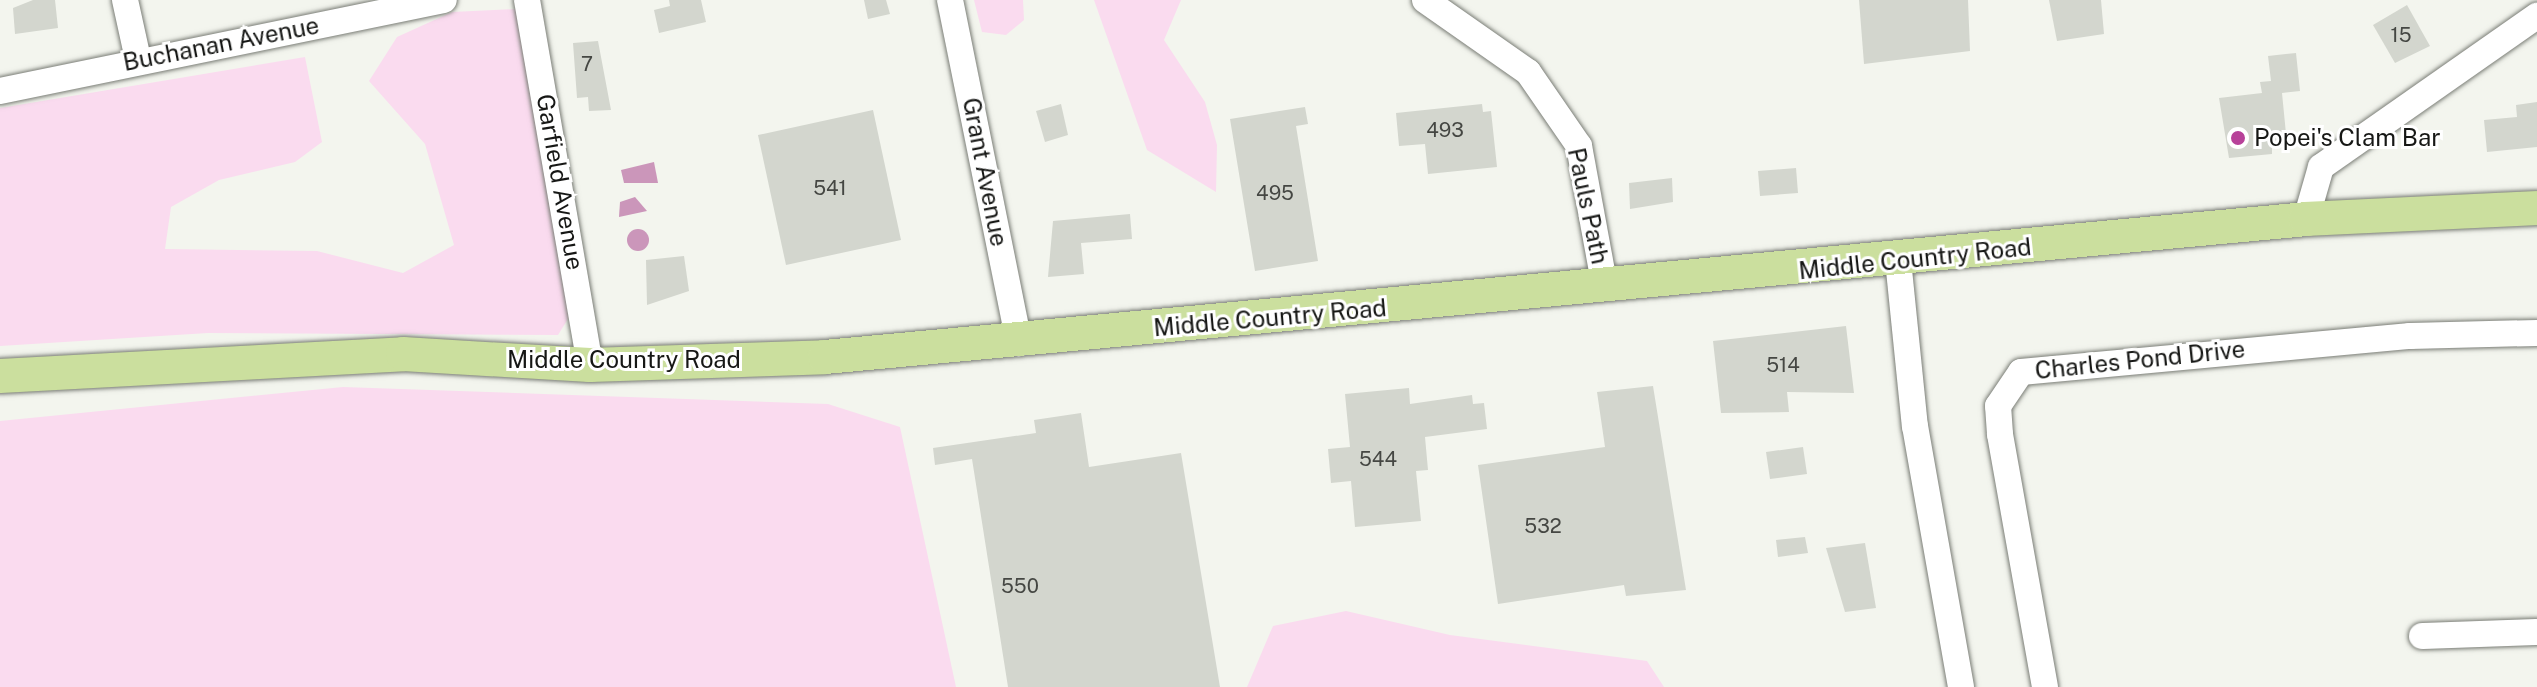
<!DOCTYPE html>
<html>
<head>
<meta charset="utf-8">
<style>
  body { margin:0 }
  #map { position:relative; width:2537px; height:687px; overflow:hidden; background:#f3f5ee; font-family:"Public Sans",sans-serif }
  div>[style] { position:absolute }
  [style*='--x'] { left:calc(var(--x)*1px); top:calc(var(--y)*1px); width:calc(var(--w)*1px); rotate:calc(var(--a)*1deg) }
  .green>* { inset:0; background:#fadbef }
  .water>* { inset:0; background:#cb96ba }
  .round { border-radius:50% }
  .building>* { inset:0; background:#d3d6ce }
  .roads { filter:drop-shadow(0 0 2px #7a7d76) drop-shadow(0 0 2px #7a7d76) }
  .minor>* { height:26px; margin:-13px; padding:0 13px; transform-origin:13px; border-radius:13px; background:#fff }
  .major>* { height:34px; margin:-17px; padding:0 17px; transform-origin:17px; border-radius:17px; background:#cbdf9e }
  .dots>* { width:22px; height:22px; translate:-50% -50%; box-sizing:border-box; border:4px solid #fff; border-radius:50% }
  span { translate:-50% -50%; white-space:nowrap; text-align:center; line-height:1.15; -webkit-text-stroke:6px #fff; paint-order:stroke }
  .number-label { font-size:20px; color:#454743 }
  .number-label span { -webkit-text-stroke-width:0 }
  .street-label { font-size:24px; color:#161715 }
  .poi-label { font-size:24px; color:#161715 }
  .left { translate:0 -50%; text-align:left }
</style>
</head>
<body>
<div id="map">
  <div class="green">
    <div style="clip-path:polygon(974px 0,1023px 0,1024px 20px,1006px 35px,982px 32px)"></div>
    <div style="clip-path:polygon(1094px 0,1181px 0,1164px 40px,1205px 102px,1217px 145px,1216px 192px,1147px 150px)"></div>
    <div style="clip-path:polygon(516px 9px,571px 314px,558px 335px,208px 333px,0 346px,0 108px,305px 57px,322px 142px,295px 162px,219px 180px,171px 207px,165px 249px,317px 251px,403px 273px,454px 245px,425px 144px,369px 81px,397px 37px,452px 12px)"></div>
    <div style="clip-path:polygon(343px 387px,828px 404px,900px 427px,956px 687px,0 687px,0 421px)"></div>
    <div style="clip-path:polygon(1346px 611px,1450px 635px,1647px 661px,1664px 687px,1247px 687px,1273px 626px)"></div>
  </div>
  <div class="water">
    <div style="clip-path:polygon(654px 162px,658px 183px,624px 183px,621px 170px)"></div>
    <div style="clip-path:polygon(635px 197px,647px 211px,619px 217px,620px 202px)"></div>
    <div class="round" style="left:627px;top:229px;width:22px;height:22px"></div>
  </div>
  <div class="building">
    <div style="clip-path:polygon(33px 0,55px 0,58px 28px,15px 34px,13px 8px)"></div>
    <div style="clip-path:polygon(669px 0,701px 0,706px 22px,659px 33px,654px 10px,670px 6px)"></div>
    <div style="clip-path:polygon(864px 0,886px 0,890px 14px,868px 19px)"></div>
    <div style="clip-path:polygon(1859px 0,1968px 0,1970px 51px,1864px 64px)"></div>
    <div style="clip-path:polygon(2049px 0,2101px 0,2104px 34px,2057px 41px)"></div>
    <div style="clip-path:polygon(2407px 5px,2430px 46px,2395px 63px,2373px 25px)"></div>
    <div style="clip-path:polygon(598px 41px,611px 110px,589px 111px,588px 97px,577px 98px,573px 43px)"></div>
    <div style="clip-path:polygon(2296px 53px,2300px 91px,2282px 93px,2287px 144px,2272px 146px,2272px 154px,2229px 158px,2219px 98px,2262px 93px,2260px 82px,2271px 81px,2268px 56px)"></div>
    <div style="clip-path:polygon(2537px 102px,2537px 147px,2487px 152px,2484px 120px,2517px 117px,2516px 105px)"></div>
    <div style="clip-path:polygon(1061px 104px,1068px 135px,1045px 142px,1036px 111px)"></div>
    <div style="clip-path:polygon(1482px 104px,1483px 112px,1491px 111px,1497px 167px,1428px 174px,1425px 144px,1399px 146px,1396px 113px)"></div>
    <div style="clip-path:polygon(1305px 107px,1308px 124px,1296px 126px,1318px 261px,1255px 271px,1230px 119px)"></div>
    <div style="clip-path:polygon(873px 110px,901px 240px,786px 265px,758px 135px)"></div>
    <div style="clip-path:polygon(1796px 168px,1798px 193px,1760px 196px,1758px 171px)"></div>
    <div style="clip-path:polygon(1672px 178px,1673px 202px,1630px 209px,1629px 183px)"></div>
    <div style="clip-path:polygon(1130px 214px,1132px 239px,1081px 243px,1084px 274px,1048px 277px,1053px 221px)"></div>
    <div style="clip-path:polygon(684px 256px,689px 291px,647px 305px,646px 260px)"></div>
    <div style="clip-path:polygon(1846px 326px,1854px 393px,1787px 392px,1789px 412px,1721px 413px,1713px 341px)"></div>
    <div style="clip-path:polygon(1653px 386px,1686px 590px,1626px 596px,1624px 585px,1498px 604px,1478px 465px,1605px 447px,1597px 392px)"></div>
    <div style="clip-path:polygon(1409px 388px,1410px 404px,1472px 395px,1473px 404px,1484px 403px,1487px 429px,1425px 437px,1428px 470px,1416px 471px,1421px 521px,1355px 527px,1351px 481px,1331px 483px,1328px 449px,1350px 447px,1345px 394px)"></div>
    <div style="clip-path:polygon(1081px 413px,1089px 467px,1181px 453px,1220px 687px,1008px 687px,972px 459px,935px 465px,933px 448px,1036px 433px,1034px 420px)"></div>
    <div style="clip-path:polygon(1803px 447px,1807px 474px,1770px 479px,1766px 452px)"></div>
    <div style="clip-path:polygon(1805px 537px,1808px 553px,1778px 557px,1776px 540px)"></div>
    <div style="clip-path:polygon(1865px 543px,1876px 608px,1845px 612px,1826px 548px)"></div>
  </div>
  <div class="roads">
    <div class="minor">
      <div style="--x:125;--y:0;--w:60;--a:77.6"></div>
      <div style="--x:527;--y:0;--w:370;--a:80.2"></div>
      <div style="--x:950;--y:0;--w:350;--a:78.6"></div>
      <div style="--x:1425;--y:0;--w:126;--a:35"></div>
      <div style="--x:1528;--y:72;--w:90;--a:55.4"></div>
      <div style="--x:1579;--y:146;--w:144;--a:79.6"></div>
      <div style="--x:0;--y:91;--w:453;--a:-11.6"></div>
      <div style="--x:2306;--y:219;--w:54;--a:-73.9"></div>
      <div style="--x:2321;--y:167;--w:264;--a:-35"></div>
      <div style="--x:1898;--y:260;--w:167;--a:84.2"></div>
      <div style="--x:1915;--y:426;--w:265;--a:80"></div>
      <div style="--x:2422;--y:636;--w:115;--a:-2"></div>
      <div style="--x:2045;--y:687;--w:257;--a:-100.1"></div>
      <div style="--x:2000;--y:434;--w:28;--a:-94"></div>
      <div style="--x:1998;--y:406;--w:41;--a:-55.9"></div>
      <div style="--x:2021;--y:372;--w:391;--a:-5.3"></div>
      <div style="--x:2410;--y:336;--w:127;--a:-1.4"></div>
    </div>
    <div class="major">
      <div style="--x:0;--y:376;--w:404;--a:-3.1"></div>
      <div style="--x:403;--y:354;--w:187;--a:3.4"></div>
      <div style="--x:590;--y:365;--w:235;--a:-1.9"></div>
      <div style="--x:825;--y:357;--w:1487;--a:-5.32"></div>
      <div style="--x:2306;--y:219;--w:231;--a:-2.7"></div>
    </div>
  </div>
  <div class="dots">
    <div style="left:2238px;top:138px;background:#b74199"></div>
  </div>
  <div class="number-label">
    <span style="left:2401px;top:35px">15</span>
    <span style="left:587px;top:64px">7</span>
    <span style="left:1445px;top:130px">493</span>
    <span style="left:830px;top:188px">541</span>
    <span style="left:1275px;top:193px">495</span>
    <span style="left:1783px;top:365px">514</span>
    <span style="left:1378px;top:459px">544</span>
    <span style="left:1543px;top:526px">532</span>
    <span style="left:1020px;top:586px">550</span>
  </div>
  <div class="street-label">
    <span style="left:221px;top:44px;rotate:-11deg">Buchanan Avenue</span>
    <span style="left:985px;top:172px;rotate:79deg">Grant Avenue</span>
    <span style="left:560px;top:182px;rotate:80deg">Garfield Avenue</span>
    <span style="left:1588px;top:206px;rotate:78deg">Pauls Path</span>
    <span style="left:1915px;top:259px;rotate:-6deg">Middle Country Road</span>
    <span style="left:1270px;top:318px;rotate:-5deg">Middle Country Road</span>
    <span style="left:624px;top:360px">Middle Country Road</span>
    <span style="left:2140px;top:360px;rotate:-6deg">Charles Pond Drive</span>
  </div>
  <div class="poi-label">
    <span class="left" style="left:2254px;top:138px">Popei's Clam Bar</span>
  </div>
</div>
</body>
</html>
